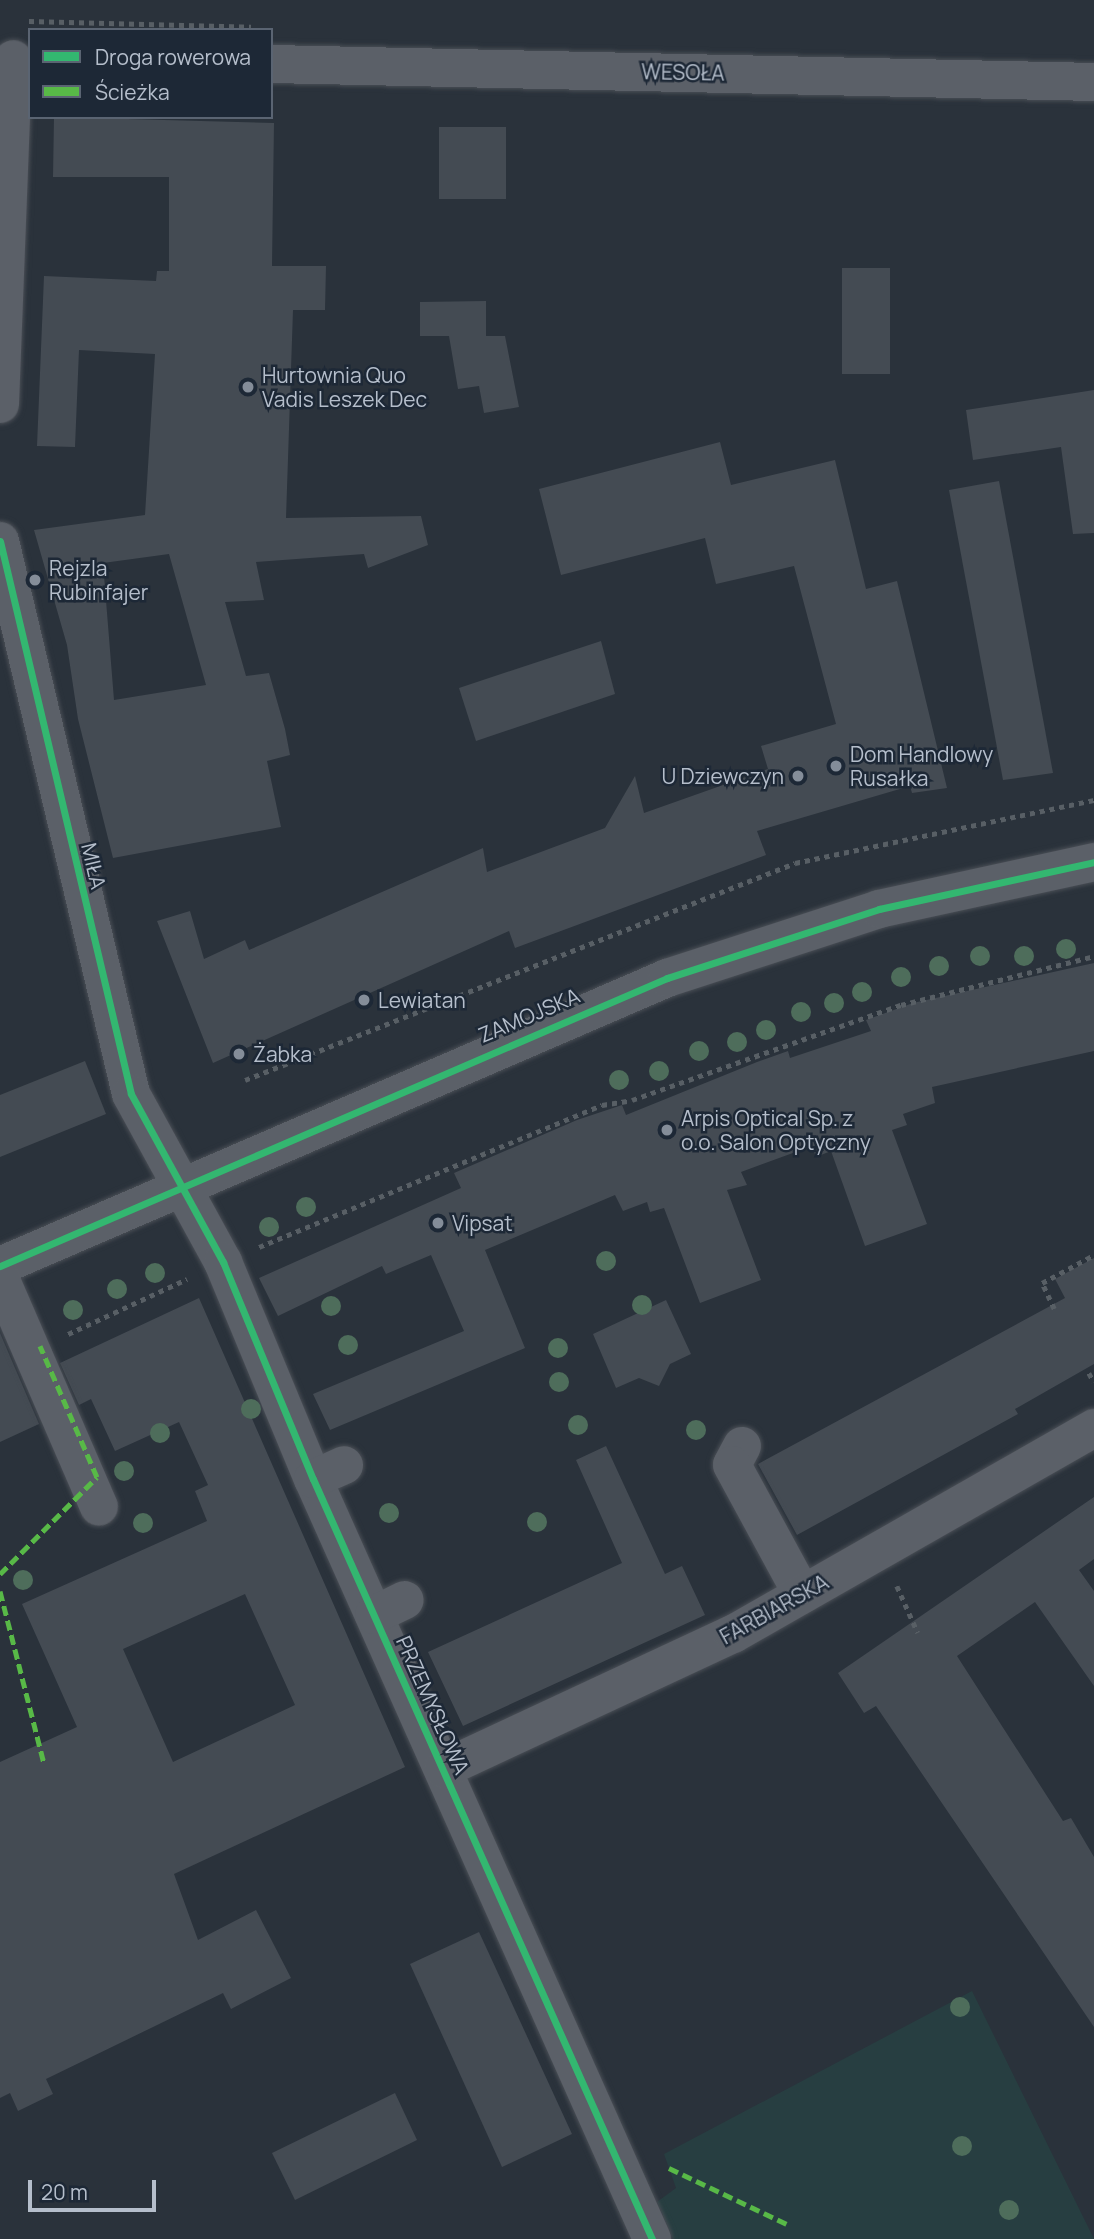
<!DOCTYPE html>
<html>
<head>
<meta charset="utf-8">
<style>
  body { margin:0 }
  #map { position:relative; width:1094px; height:2239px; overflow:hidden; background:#2a323b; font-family:Manrope,sans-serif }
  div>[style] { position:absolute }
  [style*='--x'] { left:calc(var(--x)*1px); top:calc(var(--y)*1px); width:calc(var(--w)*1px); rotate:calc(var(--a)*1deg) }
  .green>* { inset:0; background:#273e41 }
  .building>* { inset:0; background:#444b53 }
  .path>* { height:4.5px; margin-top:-2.25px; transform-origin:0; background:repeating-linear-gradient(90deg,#585f65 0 5px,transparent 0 10px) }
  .roads { filter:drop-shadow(0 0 2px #494e55) drop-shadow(0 0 2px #494e55) }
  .minor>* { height:38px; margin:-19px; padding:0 19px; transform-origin:19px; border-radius:19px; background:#5b6068 }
  .quiet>* { height:5px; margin-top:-2.5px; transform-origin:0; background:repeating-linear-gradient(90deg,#58b947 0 10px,transparent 0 15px) }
  .cycleway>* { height:7px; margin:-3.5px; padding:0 3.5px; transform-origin:3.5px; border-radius:3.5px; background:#33b770 }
  .trees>* { width:20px; height:20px; margin:-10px; border-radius:50%; background:#4e6d5b }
  .dots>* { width:19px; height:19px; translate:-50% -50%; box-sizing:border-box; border:4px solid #1d2836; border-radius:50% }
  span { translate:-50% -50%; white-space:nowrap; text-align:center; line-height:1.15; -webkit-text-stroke:5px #1d2836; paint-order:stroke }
  .street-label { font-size:21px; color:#b5becb }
  .poi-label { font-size:21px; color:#b5becb }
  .left { translate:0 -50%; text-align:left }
  .right { translate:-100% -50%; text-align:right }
  .legend { position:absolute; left:28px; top:28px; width:245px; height:91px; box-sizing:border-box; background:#1d2836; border:2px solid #5a6472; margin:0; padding:9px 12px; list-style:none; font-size:21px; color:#b5becb }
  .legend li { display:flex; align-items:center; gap:14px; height:35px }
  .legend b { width:35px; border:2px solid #5a6472 }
  .scale { position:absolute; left:28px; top:2180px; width:128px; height:32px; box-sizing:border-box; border:4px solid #b5becb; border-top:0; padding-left:9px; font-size:21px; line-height:24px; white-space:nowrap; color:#b5becb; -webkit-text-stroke:5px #1d2836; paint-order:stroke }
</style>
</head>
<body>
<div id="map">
  <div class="green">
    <div style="clip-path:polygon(972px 1991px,1094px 2239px,673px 2239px,657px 2202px,676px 2188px,664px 2154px)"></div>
  </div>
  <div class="building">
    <div style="clip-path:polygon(evenodd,54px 117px,274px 123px,272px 266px,326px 266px,325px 310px,293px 310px,286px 518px,421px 516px,428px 545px,368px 568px,364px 554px,256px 562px,264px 600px,225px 602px,246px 676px,269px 673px,285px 729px,290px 755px,267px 761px,281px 827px,113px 858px,78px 719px,67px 645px,34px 530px,145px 515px,155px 354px,79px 350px,75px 447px,37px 446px,44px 276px,156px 281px,157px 271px,169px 271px,169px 177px,53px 177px,54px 117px,169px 554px,206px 685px,114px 700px,103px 563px,169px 554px)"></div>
    <div style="clip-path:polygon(439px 127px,506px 127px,506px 199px,439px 199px)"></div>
    <div style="clip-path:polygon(842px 268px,890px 268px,890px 374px,842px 374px)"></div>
    <div style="clip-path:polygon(486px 301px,486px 336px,505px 336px,519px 407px,484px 413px,479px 386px,458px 389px,449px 336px,420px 336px,420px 302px)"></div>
    <div style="clip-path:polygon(1094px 390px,1094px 533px,1073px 534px,1061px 447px,973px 460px,966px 410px)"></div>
    <div style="clip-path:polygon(720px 442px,731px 485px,835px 460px,866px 589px,897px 581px,947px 788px,912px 793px,910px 786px,757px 831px,766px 855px,515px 948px,509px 931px,213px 1063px,157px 921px,190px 911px,204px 959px,245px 940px,249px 950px,483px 848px,487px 872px,605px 828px,635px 776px,644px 813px,768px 769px,761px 746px,836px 724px,794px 566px,716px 584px,705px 538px,561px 575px,539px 489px)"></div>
    <div style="clip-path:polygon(999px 481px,1053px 773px,1003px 780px,949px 490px)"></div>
    <div style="clip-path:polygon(601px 641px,615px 694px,476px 741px,459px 688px)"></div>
    <div style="clip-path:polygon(1094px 963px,1094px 1051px,932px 1087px,935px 1103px,903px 1114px,907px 1125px,892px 1130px,927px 1224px,865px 1246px,831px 1151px,816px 1157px,812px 1146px,741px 1172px,747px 1185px,727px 1190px,761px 1280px,700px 1303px,664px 1208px,650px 1212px,647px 1202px,623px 1211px,615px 1195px,485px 1250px,525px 1348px,330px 1430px,313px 1394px,464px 1331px,431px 1255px,386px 1274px,382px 1266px,278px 1316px,259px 1278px,461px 1188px,454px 1173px,577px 1120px,622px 1105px,626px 1115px,757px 1062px,788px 1051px,790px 1058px,871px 1031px,866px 1020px,913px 1003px)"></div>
    <div style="clip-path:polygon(85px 1061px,106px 1114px,0 1157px,0 1095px)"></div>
    <div style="clip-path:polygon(1094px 1258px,1094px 1364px,1015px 1409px,1018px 1414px,797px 1535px,758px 1464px,1065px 1298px,1055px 1279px)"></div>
    <div style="clip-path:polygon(evenodd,199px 1298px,405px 1767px,174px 1874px,198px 1940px,256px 1910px,291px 1978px,231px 2009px,223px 1993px,46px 2079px,53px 2094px,18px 2111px,10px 2093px,0 2098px,0 1762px,77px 1727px,22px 1604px,207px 1521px,195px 1491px,208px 1485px,179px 1422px,115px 1451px,91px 1399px,79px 1405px,60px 1363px,199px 1298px,245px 1594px,295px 1705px,173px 1762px,123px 1649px,245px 1594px)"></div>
    <div style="clip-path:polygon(666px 1300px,691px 1354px,670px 1364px,659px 1386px,639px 1378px,616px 1388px,593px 1334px)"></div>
    <div style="clip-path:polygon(0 1333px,39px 1424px,0 1442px)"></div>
    <div style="clip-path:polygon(606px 1446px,665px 1574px,682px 1566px,705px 1615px,463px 1726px,428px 1652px,622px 1563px,576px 1460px)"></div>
    <div style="clip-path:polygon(1094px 1497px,1094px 1559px,1079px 1570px,1094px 1591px,1094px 1686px,1035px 1602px,957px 1656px,1063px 1821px,1071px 1818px,1094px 1857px,1094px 2027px,876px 1706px,864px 1713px,838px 1673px)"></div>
    <div style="clip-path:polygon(479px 1932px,572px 2134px,502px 2167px,410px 1964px)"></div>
    <div style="clip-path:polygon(395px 2093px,417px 2140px,295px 2200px,272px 2153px)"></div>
  </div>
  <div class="path">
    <div style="--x:29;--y:21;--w:222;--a:1.5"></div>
    <div style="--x:245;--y:1080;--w:591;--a:-21.53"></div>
    <div style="--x:795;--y:863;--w:306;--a:-11.9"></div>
    <div style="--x:259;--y:1247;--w:371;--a:-22.5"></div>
    <div style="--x:602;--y:1105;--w:30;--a:-9"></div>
    <div style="--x:632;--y:1100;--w:285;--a:-19.5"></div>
    <div style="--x:901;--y:1005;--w:199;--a:-14.2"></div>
    <div style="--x:1054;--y:1309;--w:29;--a:-115"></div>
    <div style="--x:1042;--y:1283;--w:59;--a:-28.3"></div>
    <div style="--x:68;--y:1334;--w:131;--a:-24.8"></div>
    <div style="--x:1089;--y:1373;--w:10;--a:61"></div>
    <div style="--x:897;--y:1586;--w:51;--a:65.9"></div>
  </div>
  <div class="roads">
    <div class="minor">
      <div style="--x:271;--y:64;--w:823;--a:1.25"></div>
      <div style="--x:0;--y:404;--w:345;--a:-87.8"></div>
      <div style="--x:0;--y:541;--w:568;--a:76.67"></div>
      <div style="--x:131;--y:1094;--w:192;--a:61.3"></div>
      <div style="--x:223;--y:1262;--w:235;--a:67.5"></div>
      <div style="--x:313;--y:1479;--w:832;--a:65.96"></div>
      <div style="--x:0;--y:1266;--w:727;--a:-23.35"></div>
      <div style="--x:667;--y:978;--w:223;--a:-18"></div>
      <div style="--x:879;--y:909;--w:220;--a:-12.3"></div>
      <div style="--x:0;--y:1278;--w:249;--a:66.6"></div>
      <div style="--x:742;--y:1446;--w:21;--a:118"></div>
      <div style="--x:732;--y:1465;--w:147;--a:61.5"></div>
      <div style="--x:313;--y:1479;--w:34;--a:-24"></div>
      <div style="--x:374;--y:1615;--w:34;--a:-26"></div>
      <div style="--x:443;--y:1769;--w:320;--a:-25"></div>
      <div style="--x:733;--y:1634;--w:416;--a:-29.7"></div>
    </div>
  </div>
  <div class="quiet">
    <div style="--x:0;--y:1574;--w:137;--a:-45"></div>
    <div style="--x:97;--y:1477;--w:143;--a:-113.5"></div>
    <div style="--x:0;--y:1591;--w:178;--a:75.7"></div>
    <div style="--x:669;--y:2168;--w:131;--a:25.4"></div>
  </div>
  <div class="cycleway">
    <div style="--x:0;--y:541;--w:568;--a:76.67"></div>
    <div style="--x:131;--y:1094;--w:192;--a:61.3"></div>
    <div style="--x:223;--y:1262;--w:235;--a:67.5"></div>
    <div style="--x:313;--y:1479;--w:832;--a:65.96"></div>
    <div style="--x:0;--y:1266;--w:727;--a:-23.35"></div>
    <div style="--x:667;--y:978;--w:223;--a:-18"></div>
    <div style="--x:879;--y:909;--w:220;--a:-12.3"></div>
  </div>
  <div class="trees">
    <div style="left:1066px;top:949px"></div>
    <div style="left:980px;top:956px"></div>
    <div style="left:1024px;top:956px"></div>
    <div style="left:939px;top:966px"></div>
    <div style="left:901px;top:977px"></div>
    <div style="left:862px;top:992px"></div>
    <div style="left:834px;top:1003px"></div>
    <div style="left:801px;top:1012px"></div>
    <div style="left:766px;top:1030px"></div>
    <div style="left:737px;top:1042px"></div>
    <div style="left:699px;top:1051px"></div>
    <div style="left:659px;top:1071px"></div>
    <div style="left:619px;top:1080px"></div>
    <div style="left:306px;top:1207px"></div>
    <div style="left:269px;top:1227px"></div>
    <div style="left:606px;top:1261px"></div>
    <div style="left:155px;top:1273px"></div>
    <div style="left:117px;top:1289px"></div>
    <div style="left:642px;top:1305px"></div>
    <div style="left:331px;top:1306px"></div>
    <div style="left:73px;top:1310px"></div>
    <div style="left:348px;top:1345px"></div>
    <div style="left:558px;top:1348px"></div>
    <div style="left:559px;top:1382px"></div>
    <div style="left:251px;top:1409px"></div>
    <div style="left:578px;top:1425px"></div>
    <div style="left:696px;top:1430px"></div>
    <div style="left:160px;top:1433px"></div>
    <div style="left:124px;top:1471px"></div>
    <div style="left:389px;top:1513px"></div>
    <div style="left:537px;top:1522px"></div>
    <div style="left:143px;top:1523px"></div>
    <div style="left:23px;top:1580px"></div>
    <div style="left:960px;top:2007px"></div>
    <div style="left:962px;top:2146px"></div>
    <div style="left:1009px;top:2210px"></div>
  </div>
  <div class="dots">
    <div style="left:248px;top:387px;background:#848d99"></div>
    <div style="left:35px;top:580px;background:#848d99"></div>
    <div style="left:836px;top:766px;background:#848d99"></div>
    <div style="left:798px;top:776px;background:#848d99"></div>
    <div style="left:364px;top:1000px;background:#848d99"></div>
    <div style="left:239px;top:1054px;background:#848d99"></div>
    <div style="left:667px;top:1130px;background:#848d99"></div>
    <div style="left:438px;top:1223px;background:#848d99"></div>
  </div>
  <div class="street-label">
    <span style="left:683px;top:72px;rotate:1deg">WESOŁA</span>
    <span style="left:94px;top:866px;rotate:77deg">MIŁA</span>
    <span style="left:529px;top:1015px;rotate:-23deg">ZAMOJSKA</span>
    <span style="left:774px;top:1609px;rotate:-29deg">FARBIARSKA</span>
    <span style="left:433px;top:1705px;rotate:66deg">PRZEMYSŁOWA</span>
  </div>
  <div class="poi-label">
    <span class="left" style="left:262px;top:387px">Hurtownia Quo<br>Vadis Leszek Dec</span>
    <span class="left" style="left:49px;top:580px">Rejzla<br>Rubinfajer</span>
    <span class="left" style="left:850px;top:766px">Dom Handlowy<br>Rusałka</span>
    <span class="right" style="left:784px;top:776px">U Dziewczyn</span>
    <span class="left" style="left:378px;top:1000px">Lewiatan</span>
    <span class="left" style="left:253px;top:1054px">Żabka</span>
    <span class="left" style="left:681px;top:1130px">Arpis Optical Sp. z<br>o.o. Salon Optyczny</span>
    <span class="left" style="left:452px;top:1223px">Vipsat</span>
  </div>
  <ul class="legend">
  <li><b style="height:9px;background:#33b770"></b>Droga rowerowa</li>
  <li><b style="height:9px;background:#58b947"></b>Ścieżka</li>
  </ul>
  <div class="scale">20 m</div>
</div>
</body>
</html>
